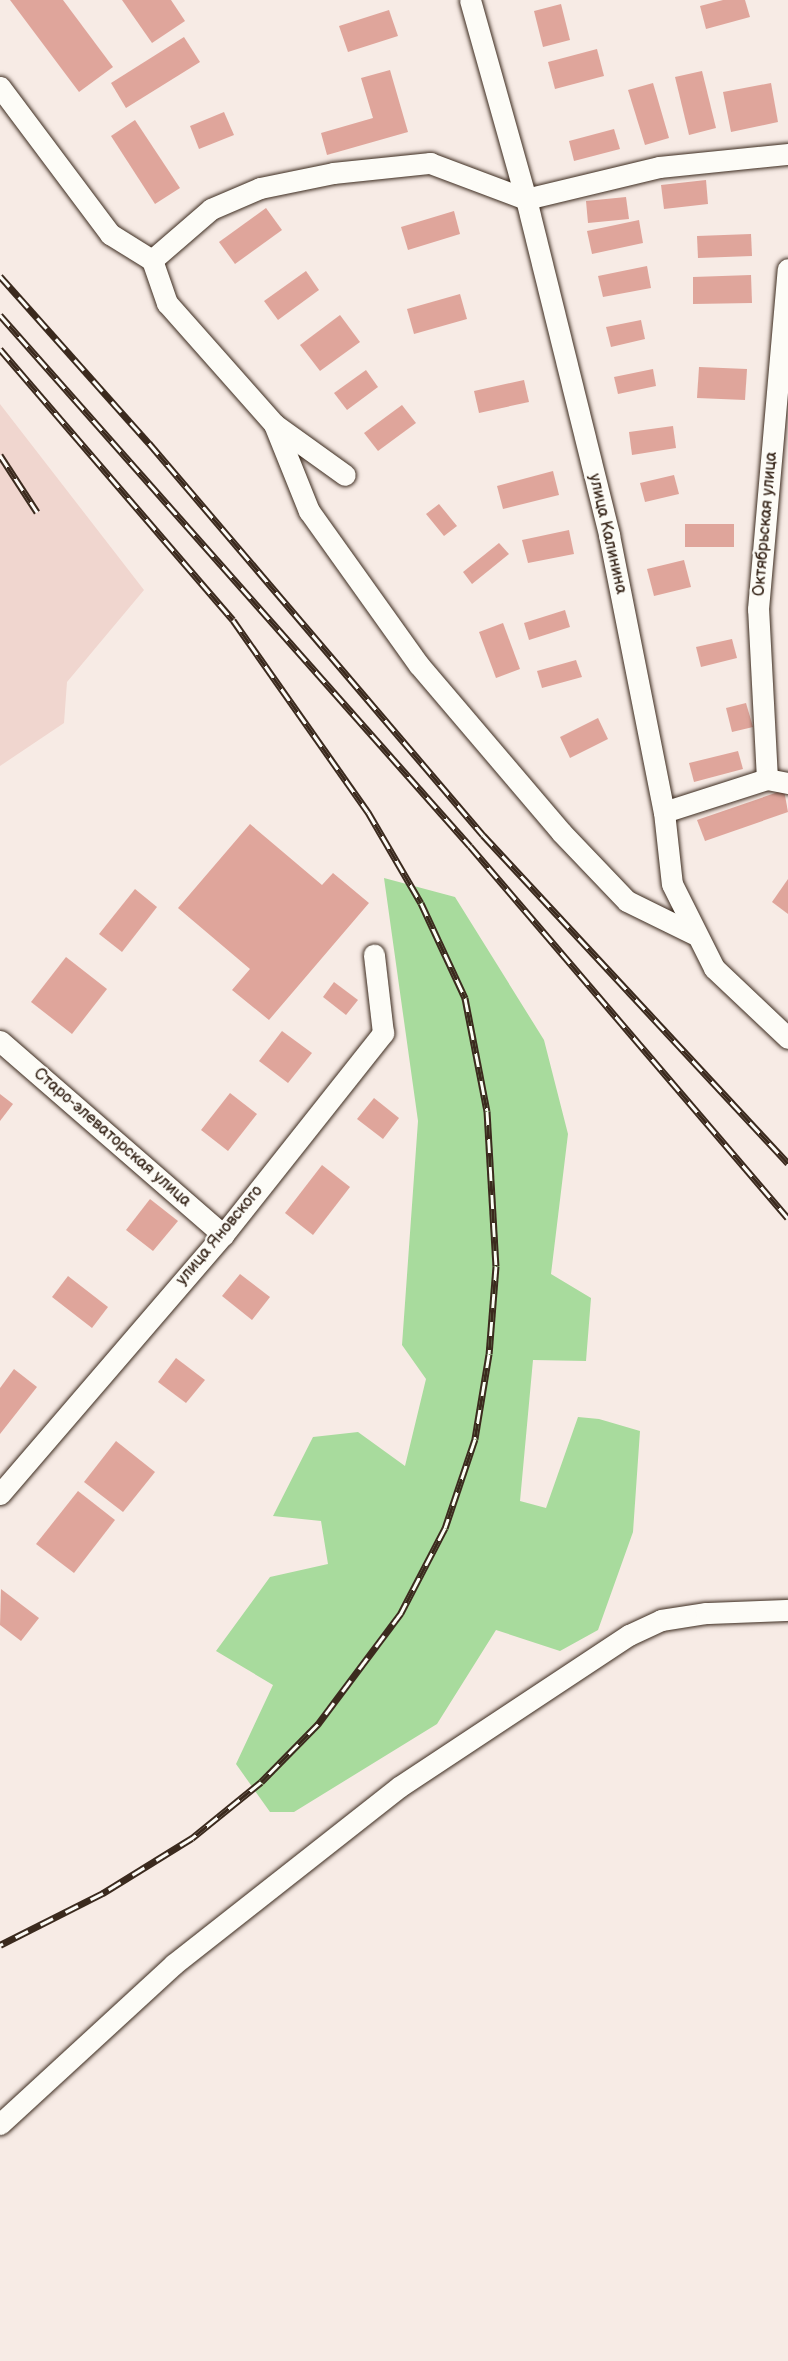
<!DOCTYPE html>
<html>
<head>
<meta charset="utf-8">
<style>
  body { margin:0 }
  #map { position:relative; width:788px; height:2361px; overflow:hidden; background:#f7ebe5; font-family:"Balsamiq Sans",sans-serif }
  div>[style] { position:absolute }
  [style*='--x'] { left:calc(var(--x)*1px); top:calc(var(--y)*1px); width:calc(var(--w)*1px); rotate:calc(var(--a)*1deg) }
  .built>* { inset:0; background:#f0d6cf }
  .green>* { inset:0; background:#a8db9d }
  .building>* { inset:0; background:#dfa59b }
  .roads { filter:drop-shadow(0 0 2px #3b2a1e) drop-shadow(0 0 2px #3b2a1e) }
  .street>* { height:21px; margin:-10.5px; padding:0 10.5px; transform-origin:10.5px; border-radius:10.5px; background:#fdfcf7 }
  .rail>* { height:7px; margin-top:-3.5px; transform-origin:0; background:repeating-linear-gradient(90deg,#fdfcf7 0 14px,#3b2a1e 0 28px); box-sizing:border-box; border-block:2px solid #3b2a1e }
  span { translate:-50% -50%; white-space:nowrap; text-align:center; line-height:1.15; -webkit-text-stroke:4.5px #fdfcf7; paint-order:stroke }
  .street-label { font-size:16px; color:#3b2a1e }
</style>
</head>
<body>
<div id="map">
  <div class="built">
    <div style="clip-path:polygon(0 404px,144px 590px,67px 682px,64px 723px,0 766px)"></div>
  </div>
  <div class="green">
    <div style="clip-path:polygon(384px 878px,455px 897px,544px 1040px,568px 1134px,551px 1274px,591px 1298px,586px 1361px,533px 1360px,520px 1501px,546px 1508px,578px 1417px,599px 1419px,640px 1431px,633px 1532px,598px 1630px,560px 1651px,496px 1630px,437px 1724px,294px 1812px,270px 1812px,236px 1764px,273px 1685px,216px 1651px,270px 1577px,328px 1564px,321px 1521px,273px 1516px,313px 1437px,358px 1432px,405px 1466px,426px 1379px,402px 1345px,418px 1121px)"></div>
  </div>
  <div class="building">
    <div style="clip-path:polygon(10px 0,63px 0,113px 67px,79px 92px)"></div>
    <div style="clip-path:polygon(122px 0,171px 0,185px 21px,152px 43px)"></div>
    <div style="clip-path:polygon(723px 0,745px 0,750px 17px,706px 29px,700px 6px)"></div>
    <div style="clip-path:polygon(561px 4px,570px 40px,543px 47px,534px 11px)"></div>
    <div style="clip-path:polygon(389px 10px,398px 36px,348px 52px,339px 26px)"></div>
    <div style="clip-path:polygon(184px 37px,200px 62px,126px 108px,111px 83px)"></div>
    <div style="clip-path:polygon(597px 49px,604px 76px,555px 89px,548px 62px)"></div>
    <div style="clip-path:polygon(390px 70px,408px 132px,327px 155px,321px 133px,373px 118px,361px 78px)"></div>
    <div style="clip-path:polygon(702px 71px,716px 128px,689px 135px,675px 77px)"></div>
    <div style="clip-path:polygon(653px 83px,669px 138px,645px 145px,628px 90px)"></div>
    <div style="clip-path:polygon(771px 83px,778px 122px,731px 132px,723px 92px)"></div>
    <div style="clip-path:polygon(224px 112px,234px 135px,199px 149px,190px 126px)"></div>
    <div style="clip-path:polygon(135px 120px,180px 188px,155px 204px,111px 136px)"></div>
    <div style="clip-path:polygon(614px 129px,620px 149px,574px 161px,569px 141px)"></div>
    <div style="clip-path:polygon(706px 180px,708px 204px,664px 209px,661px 185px)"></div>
    <div style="clip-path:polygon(626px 197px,629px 219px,588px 223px,586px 201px)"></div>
    <div style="clip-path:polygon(266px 208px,282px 230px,235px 264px,219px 242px)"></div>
    <div style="clip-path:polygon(454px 211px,460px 234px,408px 250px,401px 227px)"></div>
    <div style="clip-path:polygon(639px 220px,643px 243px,592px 254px,587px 231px)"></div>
    <div style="clip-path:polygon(751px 234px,752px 256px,698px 258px,697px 236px)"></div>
    <div style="clip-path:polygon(647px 266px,651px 288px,603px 297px,598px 276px)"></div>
    <div style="clip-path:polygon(306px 271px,319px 290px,278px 320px,264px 301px)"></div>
    <div style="clip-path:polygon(751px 275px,752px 303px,693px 304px,693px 277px)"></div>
    <div style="clip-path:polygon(460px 294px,467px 319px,414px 334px,407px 309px)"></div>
    <div style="clip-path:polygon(340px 315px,360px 342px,320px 371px,300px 345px)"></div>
    <div style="clip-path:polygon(641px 320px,645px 339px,611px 347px,606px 327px)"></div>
    <div style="clip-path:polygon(699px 367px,747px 369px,745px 400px,697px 398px)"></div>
    <div style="clip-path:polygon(653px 369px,656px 386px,618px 394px,614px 377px)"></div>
    <div style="clip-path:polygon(366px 370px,378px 387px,347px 410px,334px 393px)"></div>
    <div style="clip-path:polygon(524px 380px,529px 402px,479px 413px,474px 391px)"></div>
    <div style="clip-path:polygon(402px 405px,416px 423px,378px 451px,364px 433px)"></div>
    <div style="clip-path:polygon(673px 426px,676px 448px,632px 455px,629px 432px)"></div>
    <div style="clip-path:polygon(553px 471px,559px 495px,503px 509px,497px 486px)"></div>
    <div style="clip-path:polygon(674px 475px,679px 494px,645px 502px,640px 483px)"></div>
    <div style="clip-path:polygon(439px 504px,457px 526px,444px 536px,426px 514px)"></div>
    <div style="clip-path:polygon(685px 524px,734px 524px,734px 547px,685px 547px)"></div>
    <div style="clip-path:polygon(569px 530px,574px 554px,528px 563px,522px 540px)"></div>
    <div style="clip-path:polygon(499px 543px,509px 554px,472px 584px,463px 572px)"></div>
    <div style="clip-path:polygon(684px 560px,691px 587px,654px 596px,647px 569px)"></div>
    <div style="clip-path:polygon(565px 610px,570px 627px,529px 640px,524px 623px)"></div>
    <div style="clip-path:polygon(503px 623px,520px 669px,496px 678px,479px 632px)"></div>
    <div style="clip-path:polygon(732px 639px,737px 658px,701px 667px,696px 647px)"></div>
    <div style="clip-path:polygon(576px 660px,582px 677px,542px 688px,537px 671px)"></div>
    <div style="clip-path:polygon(746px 703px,753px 727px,732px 732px,726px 708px)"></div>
    <div style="clip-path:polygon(598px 718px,608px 739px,570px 758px,560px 737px)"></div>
    <div style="clip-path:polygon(738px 751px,743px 769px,694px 782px,689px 763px)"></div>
    <div style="clip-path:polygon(784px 790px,788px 812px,705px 841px,697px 820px)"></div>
    <div style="clip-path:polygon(250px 824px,322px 885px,333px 873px,369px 903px,269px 1020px,232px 990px,250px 969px,178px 908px)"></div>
    <div style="clip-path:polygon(788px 879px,788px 914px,772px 902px)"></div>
    <div style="clip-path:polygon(135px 889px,157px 907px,122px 952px,99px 934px)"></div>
    <div style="clip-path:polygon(66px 957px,107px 989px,72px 1034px,31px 1002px)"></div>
    <div style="clip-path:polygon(334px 982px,358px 1000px,346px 1015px,323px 997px)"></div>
    <div style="clip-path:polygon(282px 1031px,312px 1053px,288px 1083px,259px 1061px)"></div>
    <div style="clip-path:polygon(230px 1093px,257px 1114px,228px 1151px,201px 1130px)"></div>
    <div style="clip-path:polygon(0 1094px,13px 1104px,0 1121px)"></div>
    <div style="clip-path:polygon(374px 1098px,399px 1118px,383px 1139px,357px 1119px)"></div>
    <div style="clip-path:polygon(322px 1165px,350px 1187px,313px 1235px,285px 1213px)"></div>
    <div style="clip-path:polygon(150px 1199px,178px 1221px,153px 1251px,126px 1230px)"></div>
    <div style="clip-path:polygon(240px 1274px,270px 1297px,252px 1320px,222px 1296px)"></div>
    <div style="clip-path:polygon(68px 1276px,108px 1307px,92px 1328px,52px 1297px)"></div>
    <div style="clip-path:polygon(176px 1358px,205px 1380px,186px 1403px,158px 1382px)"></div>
    <div style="clip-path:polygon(14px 1369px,37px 1387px,0 1434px,0 1388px)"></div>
    <div style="clip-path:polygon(116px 1441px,155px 1472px,123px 1512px,84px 1482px)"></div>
    <div style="clip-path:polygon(78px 1491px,115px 1520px,74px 1573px,36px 1544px)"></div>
    <div style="clip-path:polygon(1px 1589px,39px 1618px,21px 1641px,0 1625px)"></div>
  </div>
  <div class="roads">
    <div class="street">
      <div style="--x:470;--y:0;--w:207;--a:74.3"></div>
      <div style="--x:526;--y:199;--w:346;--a:76.1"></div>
      <div style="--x:609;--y:535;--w:282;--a:78.8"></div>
      <div style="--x:664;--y:812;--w:72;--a:83.7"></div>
      <div style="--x:672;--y:884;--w:94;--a:63.4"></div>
      <div style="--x:714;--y:968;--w:102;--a:43.4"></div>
      <div style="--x:0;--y:87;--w:184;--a:53.2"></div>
      <div style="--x:110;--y:234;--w:49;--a:31.8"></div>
      <div style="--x:152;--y:260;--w:46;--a:70.8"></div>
      <div style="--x:167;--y:303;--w:162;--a:48.5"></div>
      <div style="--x:274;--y:424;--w:87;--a:35.7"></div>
      <div style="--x:152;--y:260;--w:78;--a:-40.8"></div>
      <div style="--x:211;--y:209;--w:53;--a:-23.2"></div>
      <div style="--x:260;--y:188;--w:75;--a:-11.6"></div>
      <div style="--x:333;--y:173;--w:98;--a:-5.9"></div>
      <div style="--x:430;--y:163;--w:103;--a:20.6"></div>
      <div style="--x:526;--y:199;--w:137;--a:-13.5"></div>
      <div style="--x:659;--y:167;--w:130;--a:-5.8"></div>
      <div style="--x:274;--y:424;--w:94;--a:68.1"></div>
      <div style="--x:309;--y:511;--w:189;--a:54.5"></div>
      <div style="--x:419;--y:665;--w:219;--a:49.6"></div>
      <div style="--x:561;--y:832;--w:95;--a:46.3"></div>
      <div style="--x:627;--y:901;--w:75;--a:26.2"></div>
      <div style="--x:767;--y:779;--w:170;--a:-93"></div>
      <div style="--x:758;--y:609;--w:341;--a:-85"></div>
      <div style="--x:664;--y:812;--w:108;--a:-17.8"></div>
      <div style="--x:767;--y:779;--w:21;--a:11"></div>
      <div style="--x:0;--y:1041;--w:296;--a:41"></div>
      <div style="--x:0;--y:1494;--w:342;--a:-49.3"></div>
      <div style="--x:223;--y:1235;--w:258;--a:-51.6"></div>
      <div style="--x:383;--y:1033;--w:79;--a:-96.6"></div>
      <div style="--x:0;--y:2124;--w:236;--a:-42.6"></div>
      <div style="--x:174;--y:1964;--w:286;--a:-38.2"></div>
      <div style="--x:399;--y:1787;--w:276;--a:-33.5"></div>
      <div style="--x:629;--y:1635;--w:35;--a:-25"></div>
      <div style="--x:661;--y:1620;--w:46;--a:-8.8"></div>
      <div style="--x:706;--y:1613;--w:82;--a:-2.1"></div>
    </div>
  </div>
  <div class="rail">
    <div style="--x:0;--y:276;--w:224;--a:48.3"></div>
    <div style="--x:149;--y:443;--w:515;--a:49.57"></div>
    <div style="--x:483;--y:835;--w:448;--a:47.1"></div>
    <div style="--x:0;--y:315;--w:709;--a:48.49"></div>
    <div style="--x:470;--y:846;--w:489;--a:49.5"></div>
    <div style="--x:0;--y:349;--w:357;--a:49.3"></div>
    <div style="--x:233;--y:620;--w:235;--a:54.9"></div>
    <div style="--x:368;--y:812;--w:105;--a:59.8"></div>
    <div style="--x:421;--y:903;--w:105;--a:65.1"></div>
    <div style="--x:465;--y:998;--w:115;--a:79"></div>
    <div style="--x:487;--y:1111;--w:155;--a:86.7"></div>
    <div style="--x:496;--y:1266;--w:88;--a:94.5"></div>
    <div style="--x:489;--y:1354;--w:86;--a:99.4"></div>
    <div style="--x:475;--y:1439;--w:94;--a:108.6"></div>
    <div style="--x:445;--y:1528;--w:96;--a:117.4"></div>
    <div style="--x:401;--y:1613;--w:139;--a:126.8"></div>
    <div style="--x:318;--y:1724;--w:81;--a:134.5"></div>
    <div style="--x:261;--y:1782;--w:89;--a:140.9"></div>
    <div style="--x:192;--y:1838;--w:105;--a:148.3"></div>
    <div style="--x:103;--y:1893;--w:115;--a:153.2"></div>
    <div style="--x:0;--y:455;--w:68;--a:57"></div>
  </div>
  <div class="street-label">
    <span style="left:766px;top:524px;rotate:-85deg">Октябрьская улица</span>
    <span style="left:607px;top:534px;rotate:77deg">улица Калинина</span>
    <span style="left:112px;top:1138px;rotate:41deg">Старо-элеваторская улица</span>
    <span style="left:220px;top:1236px;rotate:-50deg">улица Яновского</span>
  </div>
</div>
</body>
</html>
